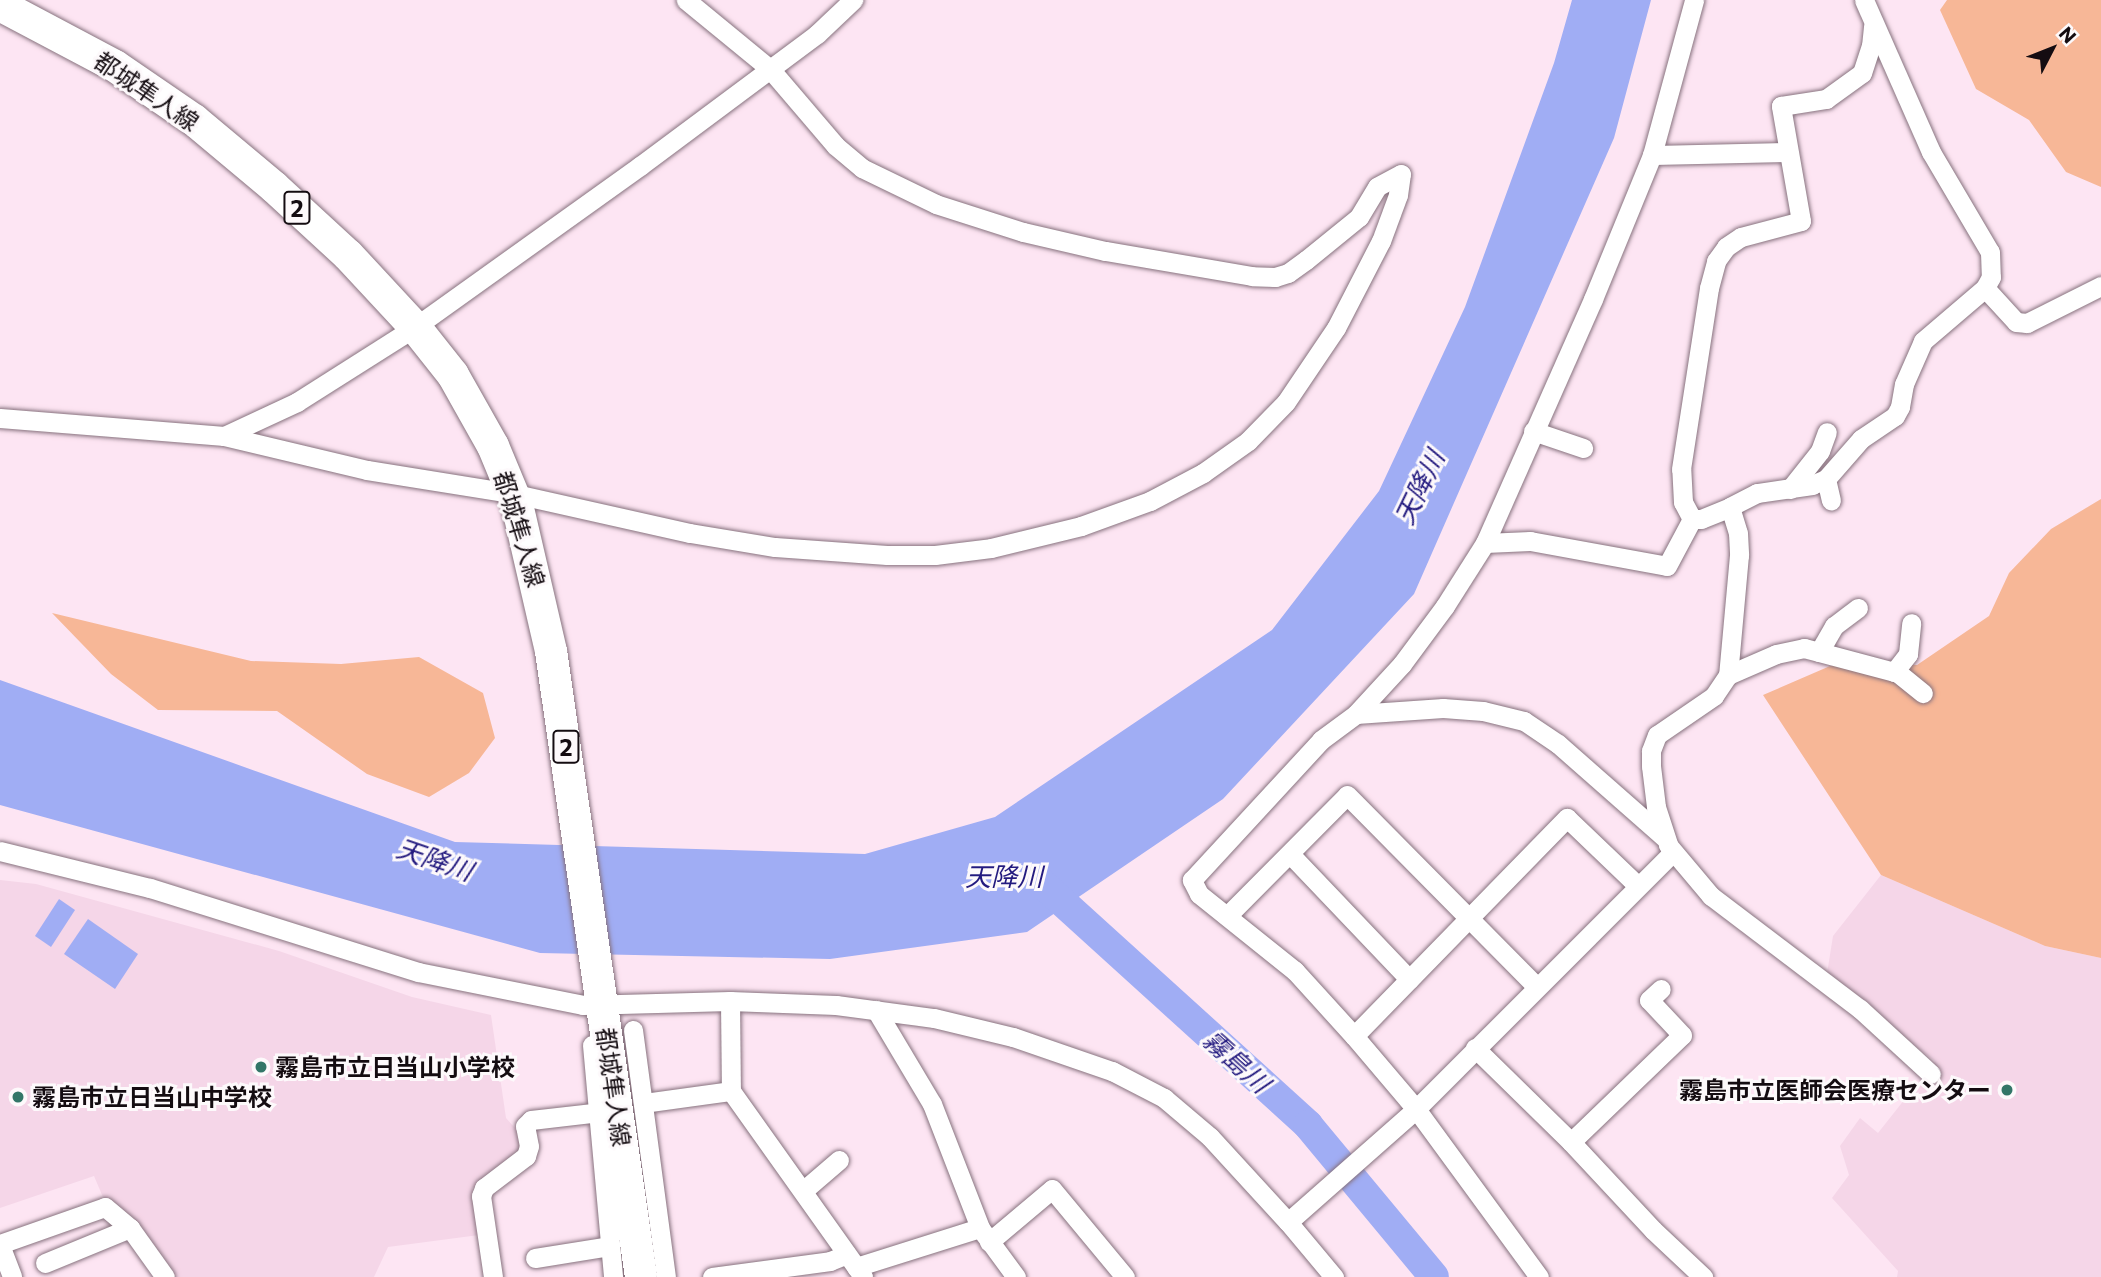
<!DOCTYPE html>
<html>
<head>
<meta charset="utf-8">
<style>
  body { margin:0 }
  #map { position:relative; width:2101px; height:1277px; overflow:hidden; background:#fde5f3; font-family:Commissioner,"Noto Sans JP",sans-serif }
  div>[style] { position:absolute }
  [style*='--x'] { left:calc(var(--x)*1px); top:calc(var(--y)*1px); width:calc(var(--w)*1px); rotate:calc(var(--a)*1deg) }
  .built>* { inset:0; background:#f5d6e8 }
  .green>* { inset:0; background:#f7b797 }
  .water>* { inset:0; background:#a0adf4 }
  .river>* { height:30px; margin:-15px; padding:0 15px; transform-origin:15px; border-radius:15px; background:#a0adf4 }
  .roads { filter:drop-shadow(0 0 2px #87727e) drop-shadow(0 0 2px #87727e) }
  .street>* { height:19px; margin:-9.5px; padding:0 9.5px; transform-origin:9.5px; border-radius:9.5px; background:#fff }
  .primary>* { height:32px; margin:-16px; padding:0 16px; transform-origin:16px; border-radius:16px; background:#fff }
  .dots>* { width:19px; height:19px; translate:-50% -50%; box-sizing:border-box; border:4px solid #fdf9fb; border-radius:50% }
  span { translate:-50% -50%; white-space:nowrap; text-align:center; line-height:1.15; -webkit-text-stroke:6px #fdf9fb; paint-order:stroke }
  .shield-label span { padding:2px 5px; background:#fdf9fb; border:2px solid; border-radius:5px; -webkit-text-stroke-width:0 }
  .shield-label { font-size:23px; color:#140c11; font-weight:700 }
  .street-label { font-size:24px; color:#140c11 }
  .poi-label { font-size:24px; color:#140c11; font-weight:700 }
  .left { translate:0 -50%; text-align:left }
  .right { translate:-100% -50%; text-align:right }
  .water-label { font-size:26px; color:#231a7f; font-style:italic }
  .north { position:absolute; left:2017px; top:14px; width:70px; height:70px; -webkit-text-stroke:5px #fdf9fb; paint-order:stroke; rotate:48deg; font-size:19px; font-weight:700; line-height:28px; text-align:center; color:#140c11 }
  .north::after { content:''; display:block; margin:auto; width:24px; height:32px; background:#140c11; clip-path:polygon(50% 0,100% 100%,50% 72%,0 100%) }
</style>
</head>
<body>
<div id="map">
  <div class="built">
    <div style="clip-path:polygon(1881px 875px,2045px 946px,2101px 958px,2101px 1277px,1897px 1277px,1898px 1271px,1832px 1198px,1849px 1175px,1840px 1146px,1860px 1118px,1878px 1133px,1935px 1061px,1826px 980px,1833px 936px)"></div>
    <div style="clip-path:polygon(0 880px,36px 884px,279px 951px,412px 997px,491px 1015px,506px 1118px,525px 1139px,522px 1152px,501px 1172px,472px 1188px,479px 1235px,388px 1247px,374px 1277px,161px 1277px,105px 1202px,94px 1176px,0 1208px)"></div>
  </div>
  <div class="green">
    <div style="clip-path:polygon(1947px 0,2101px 0,2101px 187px,2066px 172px,2029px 120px,1976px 89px,1940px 10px)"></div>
    <div style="clip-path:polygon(2101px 499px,2101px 958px,2045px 946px,1881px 875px,1763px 695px,1837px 663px,1917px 665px,1989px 616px,2009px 573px,2051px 529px)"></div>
    <div style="clip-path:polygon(52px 613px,251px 661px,341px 664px,419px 657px,483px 693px,495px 738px,469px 773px,429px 797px,367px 774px,277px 711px,158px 710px,111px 674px)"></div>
  </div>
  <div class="water">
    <div style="clip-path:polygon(1572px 0,1651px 0,1614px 138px,1414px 594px,1223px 799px,1027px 932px,830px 959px,540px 953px,0 805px,0 680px,455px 842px,865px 854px,995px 817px,1272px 630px,1379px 491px,1465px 307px,1554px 63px)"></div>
    <div style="clip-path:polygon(59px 899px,75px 910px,51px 947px,35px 936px)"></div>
    <div style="clip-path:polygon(88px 919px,138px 954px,115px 989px,64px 954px)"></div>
  </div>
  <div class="river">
    <div style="--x:1037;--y:879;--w:366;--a:42.2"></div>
    <div style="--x:1308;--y:1125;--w:197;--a:50.3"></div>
  </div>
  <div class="roads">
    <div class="street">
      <div style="--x:1864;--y:0;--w:166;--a:66.2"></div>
      <div style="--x:1931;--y:152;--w:116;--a:59.5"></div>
      <div style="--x:1990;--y:252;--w:25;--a:88"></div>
      <div style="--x:1991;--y:277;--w:13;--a:119"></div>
      <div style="--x:1985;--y:288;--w:82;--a:139.5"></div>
      <div style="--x:1923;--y:341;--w:47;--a:113.8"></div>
      <div style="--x:1904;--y:384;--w:23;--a:100"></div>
      <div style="--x:1900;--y:407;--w:10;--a:119"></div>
      <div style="--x:1895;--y:416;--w:41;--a:145.9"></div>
      <div style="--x:1861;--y:439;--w:53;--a:131.2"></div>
      <div style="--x:1826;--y:479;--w:15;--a:157"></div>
      <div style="--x:1812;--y:485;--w:56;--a:171.7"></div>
      <div style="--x:1757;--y:493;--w:30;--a:153"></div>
      <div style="--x:1730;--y:507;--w:27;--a:73"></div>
      <div style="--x:1738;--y:533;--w:22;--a:87"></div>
      <div style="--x:1739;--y:555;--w:121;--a:95.2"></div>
      <div style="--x:1728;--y:675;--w:25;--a:124"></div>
      <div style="--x:1714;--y:696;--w:69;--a:145.6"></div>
      <div style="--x:1657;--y:735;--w:17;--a:111"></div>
      <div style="--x:1651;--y:751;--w:15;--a:90"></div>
      <div style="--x:1651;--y:766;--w:41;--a:83"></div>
      <div style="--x:1656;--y:807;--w:40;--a:72"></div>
      <div style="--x:1668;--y:845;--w:67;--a:49.9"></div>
      <div style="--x:1711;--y:896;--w:187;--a:37.2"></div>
      <div style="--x:1860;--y:1009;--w:96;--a:42.5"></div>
      <div style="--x:1652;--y:155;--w:135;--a:-1.3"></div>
      <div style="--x:1985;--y:288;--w:46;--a:47.6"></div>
      <div style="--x:2016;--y:322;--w:11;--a:5"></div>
      <div style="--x:2027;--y:323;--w:83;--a:-26.6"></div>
      <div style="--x:0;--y:418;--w:225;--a:4.6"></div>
      <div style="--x:224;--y:436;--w:147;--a:13.4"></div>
      <div style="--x:367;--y:470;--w:146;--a:9.1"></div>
      <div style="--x:511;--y:493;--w:183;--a:12.6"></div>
      <div style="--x:690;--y:533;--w:86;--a:9.4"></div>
      <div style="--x:775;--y:547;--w:112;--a:4.1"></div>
      <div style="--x:887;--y:555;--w:48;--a:0"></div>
      <div style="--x:935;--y:555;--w:56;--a:-7.1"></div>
      <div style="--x:991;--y:548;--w:93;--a:-13.7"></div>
      <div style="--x:1081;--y:526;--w:73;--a:-19.9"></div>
      <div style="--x:1150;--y:501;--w:60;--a:-27.8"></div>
      <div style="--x:1203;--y:473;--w:55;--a:-35.4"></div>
      <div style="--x:1248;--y:441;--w:54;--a:-45.7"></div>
      <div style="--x:1286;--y:402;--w:89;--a:-56"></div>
      <div style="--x:1336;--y:328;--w:98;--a:-62.7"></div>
      <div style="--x:1381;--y:241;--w:49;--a:-69.7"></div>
      <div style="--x:1398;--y:195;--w:21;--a:-82"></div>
      <div style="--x:1401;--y:174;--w:27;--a:152"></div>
      <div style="--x:1377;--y:187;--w:35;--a:121"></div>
      <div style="--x:1359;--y:217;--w:68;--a:140.9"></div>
      <div style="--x:1306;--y:260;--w:22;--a:144"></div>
      <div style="--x:1288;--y:273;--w:14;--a:163"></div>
      <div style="--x:1275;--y:277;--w:23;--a:-178"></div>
      <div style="--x:1252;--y:276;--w:149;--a:-170.3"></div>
      <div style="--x:1105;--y:251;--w:84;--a:-167"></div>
      <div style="--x:1023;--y:232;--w:91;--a:-162.2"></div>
      <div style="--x:936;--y:204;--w:82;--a:-154.1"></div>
      <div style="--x:862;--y:168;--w:35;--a:-140"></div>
      <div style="--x:835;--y:145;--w:100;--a:-130.5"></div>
      <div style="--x:770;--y:69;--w:109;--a:-140.6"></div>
      <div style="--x:1533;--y:431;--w:53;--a:18.8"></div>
      <div style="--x:224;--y:436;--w:81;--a:-25"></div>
      <div style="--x:297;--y:402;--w:140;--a:-32.4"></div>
      <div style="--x:415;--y:327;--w:277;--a:-35.6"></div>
      <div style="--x:640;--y:166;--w:221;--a:-36.7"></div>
      <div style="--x:817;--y:34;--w:50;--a:-43.4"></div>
      <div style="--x:1826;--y:479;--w:22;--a:77"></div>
      <div style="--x:1790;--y:489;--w:48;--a:-51.7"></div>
      <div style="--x:1820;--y:451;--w:20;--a:-70"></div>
      <div style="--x:1692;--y:519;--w:9;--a:0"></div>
      <div style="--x:1701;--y:519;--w:31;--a:-22"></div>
      <div style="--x:1485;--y:543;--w:45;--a:-2.5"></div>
      <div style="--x:1530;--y:541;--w:139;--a:10.3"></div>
      <div style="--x:1667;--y:566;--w:53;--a:-62"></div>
      <div style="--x:1692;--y:519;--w:19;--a:-118"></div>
      <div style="--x:1683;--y:502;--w:33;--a:-93"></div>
      <div style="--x:1681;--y:469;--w:183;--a:-81.2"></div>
      <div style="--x:1709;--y:288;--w:28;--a:-75"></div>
      <div style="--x:1716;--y:261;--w:17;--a:-54"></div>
      <div style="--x:1726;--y:247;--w:18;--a:-34"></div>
      <div style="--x:1741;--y:237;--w:62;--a:-14.9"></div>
      <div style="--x:1801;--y:221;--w:117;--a:-99.9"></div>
      <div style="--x:1781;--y:106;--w:46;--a:-8.8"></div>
      <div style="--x:1826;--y:99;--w:44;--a:-35.8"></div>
      <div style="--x:1862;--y:73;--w:28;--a:-72"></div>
      <div style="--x:1871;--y:46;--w:20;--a:-84"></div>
      <div style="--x:1819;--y:652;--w:30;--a:-60"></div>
      <div style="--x:1834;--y:626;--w:30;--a:-37"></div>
      <div style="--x:1894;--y:672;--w:23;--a:-52"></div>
      <div style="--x:1908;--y:654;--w:31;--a:-84"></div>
      <div style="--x:1728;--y:675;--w:52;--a:-23.6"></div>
      <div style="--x:1776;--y:654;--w:29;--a:-12"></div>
      <div style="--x:1804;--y:648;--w:97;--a:14.9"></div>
      <div style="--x:1898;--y:673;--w:32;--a:39"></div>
      <div style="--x:1356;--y:714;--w:87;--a:-3.9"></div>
      <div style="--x:1443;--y:708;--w:40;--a:4.3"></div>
      <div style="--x:1483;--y:711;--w:42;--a:13.7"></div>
      <div style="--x:1524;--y:721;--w:41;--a:34.1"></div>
      <div style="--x:1558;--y:744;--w:141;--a:41.3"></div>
      <div style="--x:0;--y:851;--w:154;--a:13.9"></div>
      <div style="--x:150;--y:888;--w:281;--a:17.4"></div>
      <div style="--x:418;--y:972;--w:168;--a:11.3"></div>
      <div style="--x:583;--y:1005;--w:147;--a:-1.6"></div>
      <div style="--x:730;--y:1001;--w:106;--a:2.2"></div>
      <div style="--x:836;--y:1005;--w:99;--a:7.6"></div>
      <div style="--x:934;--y:1018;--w:81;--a:13.5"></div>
      <div style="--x:1013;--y:1037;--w:105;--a:19"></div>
      <div style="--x:1112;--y:1071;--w:59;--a:27.4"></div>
      <div style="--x:1164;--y:1098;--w:60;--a:40.3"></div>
      <div style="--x:1210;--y:1137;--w:115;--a:47.5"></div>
      <div style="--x:1288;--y:1222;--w:171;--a:-41.4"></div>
      <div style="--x:1416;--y:1109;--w:363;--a:-45"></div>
      <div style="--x:1290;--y:854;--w:173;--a:46.4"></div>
      <div style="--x:1227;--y:916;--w:170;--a:-45.2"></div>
      <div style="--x:1347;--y:795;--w:269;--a:45.3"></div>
      <div style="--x:730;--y:1001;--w:90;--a:89.4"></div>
      <div style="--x:731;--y:1091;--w:228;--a:54.6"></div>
      <div style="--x:876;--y:1010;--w:109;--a:59.2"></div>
      <div style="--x:932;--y:1104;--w:133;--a:68.8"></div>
      <div style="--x:980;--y:1228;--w:61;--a:53.7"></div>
      <div style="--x:633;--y:1030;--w:249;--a:82.4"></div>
      <div style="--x:1354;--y:1036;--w:305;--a:-45.7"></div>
      <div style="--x:1567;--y:818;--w:97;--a:43.7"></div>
      <div style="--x:592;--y:1045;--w:233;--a:84.8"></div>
      <div style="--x:1475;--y:1048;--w:134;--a:44.4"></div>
      <div style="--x:1571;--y:1142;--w:120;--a:47"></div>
      <div style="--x:1653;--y:1230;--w:69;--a:43.2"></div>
      <div style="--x:643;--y:1103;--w:89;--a:-7.8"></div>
      <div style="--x:1571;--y:1142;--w:154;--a:-43.9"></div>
      <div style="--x:1682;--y:1035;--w:48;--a:-133.3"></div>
      <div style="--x:1649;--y:1000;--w:16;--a:-43"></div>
      <div style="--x:804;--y:1190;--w:46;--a:-40.6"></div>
      <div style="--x:1288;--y:1222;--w:72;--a:50.1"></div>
      <div style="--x:989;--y:1242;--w:82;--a:-40.1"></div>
      <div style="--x:1052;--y:1189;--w:114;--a:50.3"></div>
      <div style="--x:0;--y:1244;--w:111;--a:-19.4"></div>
      <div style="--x:105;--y:1207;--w:33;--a:40"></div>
      <div style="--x:130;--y:1228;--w:60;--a:54.5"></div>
      <div style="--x:0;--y:1245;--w:34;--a:69"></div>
      <div style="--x:535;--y:1258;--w:75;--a:-9.2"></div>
      <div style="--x:45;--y:1263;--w:92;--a:-22.4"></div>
      <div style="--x:856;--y:1267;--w:130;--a:-17.5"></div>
      <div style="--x:493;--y:1277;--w:82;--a:-98.4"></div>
      <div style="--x:481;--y:1196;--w:9;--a:-69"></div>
      <div style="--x:484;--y:1188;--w:53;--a:-37.3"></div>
      <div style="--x:526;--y:1156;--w:10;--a:-73"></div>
      <div style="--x:529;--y:1146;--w:20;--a:-101"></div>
      <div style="--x:525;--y:1126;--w:8;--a:-45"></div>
      <div style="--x:531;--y:1120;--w:69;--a:-6.6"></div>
      <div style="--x:712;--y:1277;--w:119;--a:-7.7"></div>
      <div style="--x:830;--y:1261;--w:18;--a:-22"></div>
      <div style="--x:1539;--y:1277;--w:208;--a:-126.2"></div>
      <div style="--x:1416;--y:1109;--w:96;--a:-130.3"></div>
      <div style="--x:1354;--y:1036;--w:88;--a:-132.2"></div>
      <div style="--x:1295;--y:971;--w:123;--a:-141.3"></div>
      <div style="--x:1199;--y:894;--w:16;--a:-117"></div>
      <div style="--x:1192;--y:880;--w:190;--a:-47.3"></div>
      <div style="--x:1321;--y:740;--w:44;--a:-36.6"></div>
      <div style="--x:1356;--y:714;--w:68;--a:-47.4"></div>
      <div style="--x:1402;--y:664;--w:72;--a:-53.4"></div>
      <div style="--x:1445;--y:606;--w:75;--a:-57.6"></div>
      <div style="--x:1485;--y:543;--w:267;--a:-66.1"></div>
      <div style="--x:1593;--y:299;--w:156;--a:-67.7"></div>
      <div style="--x:1652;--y:155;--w:161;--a:-74.8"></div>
    </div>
    <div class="primary">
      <div style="--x:0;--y:5;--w:130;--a:27.9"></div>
      <div style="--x:115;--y:66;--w:96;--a:34.4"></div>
      <div style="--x:194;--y:120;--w:104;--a:39.9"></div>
      <div style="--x:274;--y:187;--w:100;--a:42.6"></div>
      <div style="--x:348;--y:255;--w:98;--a:47.1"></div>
      <div style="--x:415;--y:327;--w:61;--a:51.6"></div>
      <div style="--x:453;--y:375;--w:81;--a:60.6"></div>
      <div style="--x:493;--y:446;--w:63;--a:67.5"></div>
      <div style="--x:517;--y:504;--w:151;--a:77"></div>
      <div style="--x:551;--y:651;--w:632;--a:81.82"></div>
    </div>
  </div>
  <div class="dots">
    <div style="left:261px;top:1067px;background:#337668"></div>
    <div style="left:2007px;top:1090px;background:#337668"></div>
    <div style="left:18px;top:1097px;background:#337668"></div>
  </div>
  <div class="shield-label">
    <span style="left:297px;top:208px">2</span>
    <span style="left:566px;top:747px">2</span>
  </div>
  <div class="street-label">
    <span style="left:147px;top:91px;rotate:34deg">都城隼人線</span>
    <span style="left:520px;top:529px;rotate:73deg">都城隼人線</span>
    <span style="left:614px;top:1087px;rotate:82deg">都城隼人線</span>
  </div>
  <div class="poi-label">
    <span class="left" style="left:275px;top:1067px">霧島市立日当山小学校</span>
    <span class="right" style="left:1991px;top:1090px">霧島市立医師会医療センター</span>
    <span class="left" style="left:32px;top:1097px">霧島市立日当山中学校</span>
  </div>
  <div class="water-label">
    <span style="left:1419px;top:487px;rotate:-64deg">天降川</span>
    <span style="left:435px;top:859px;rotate:19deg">天降川</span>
    <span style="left:1004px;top:876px">天降川</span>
    <span style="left:1237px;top:1061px;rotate:42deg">霧島川</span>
  </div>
  <div class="north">N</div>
</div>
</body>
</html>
